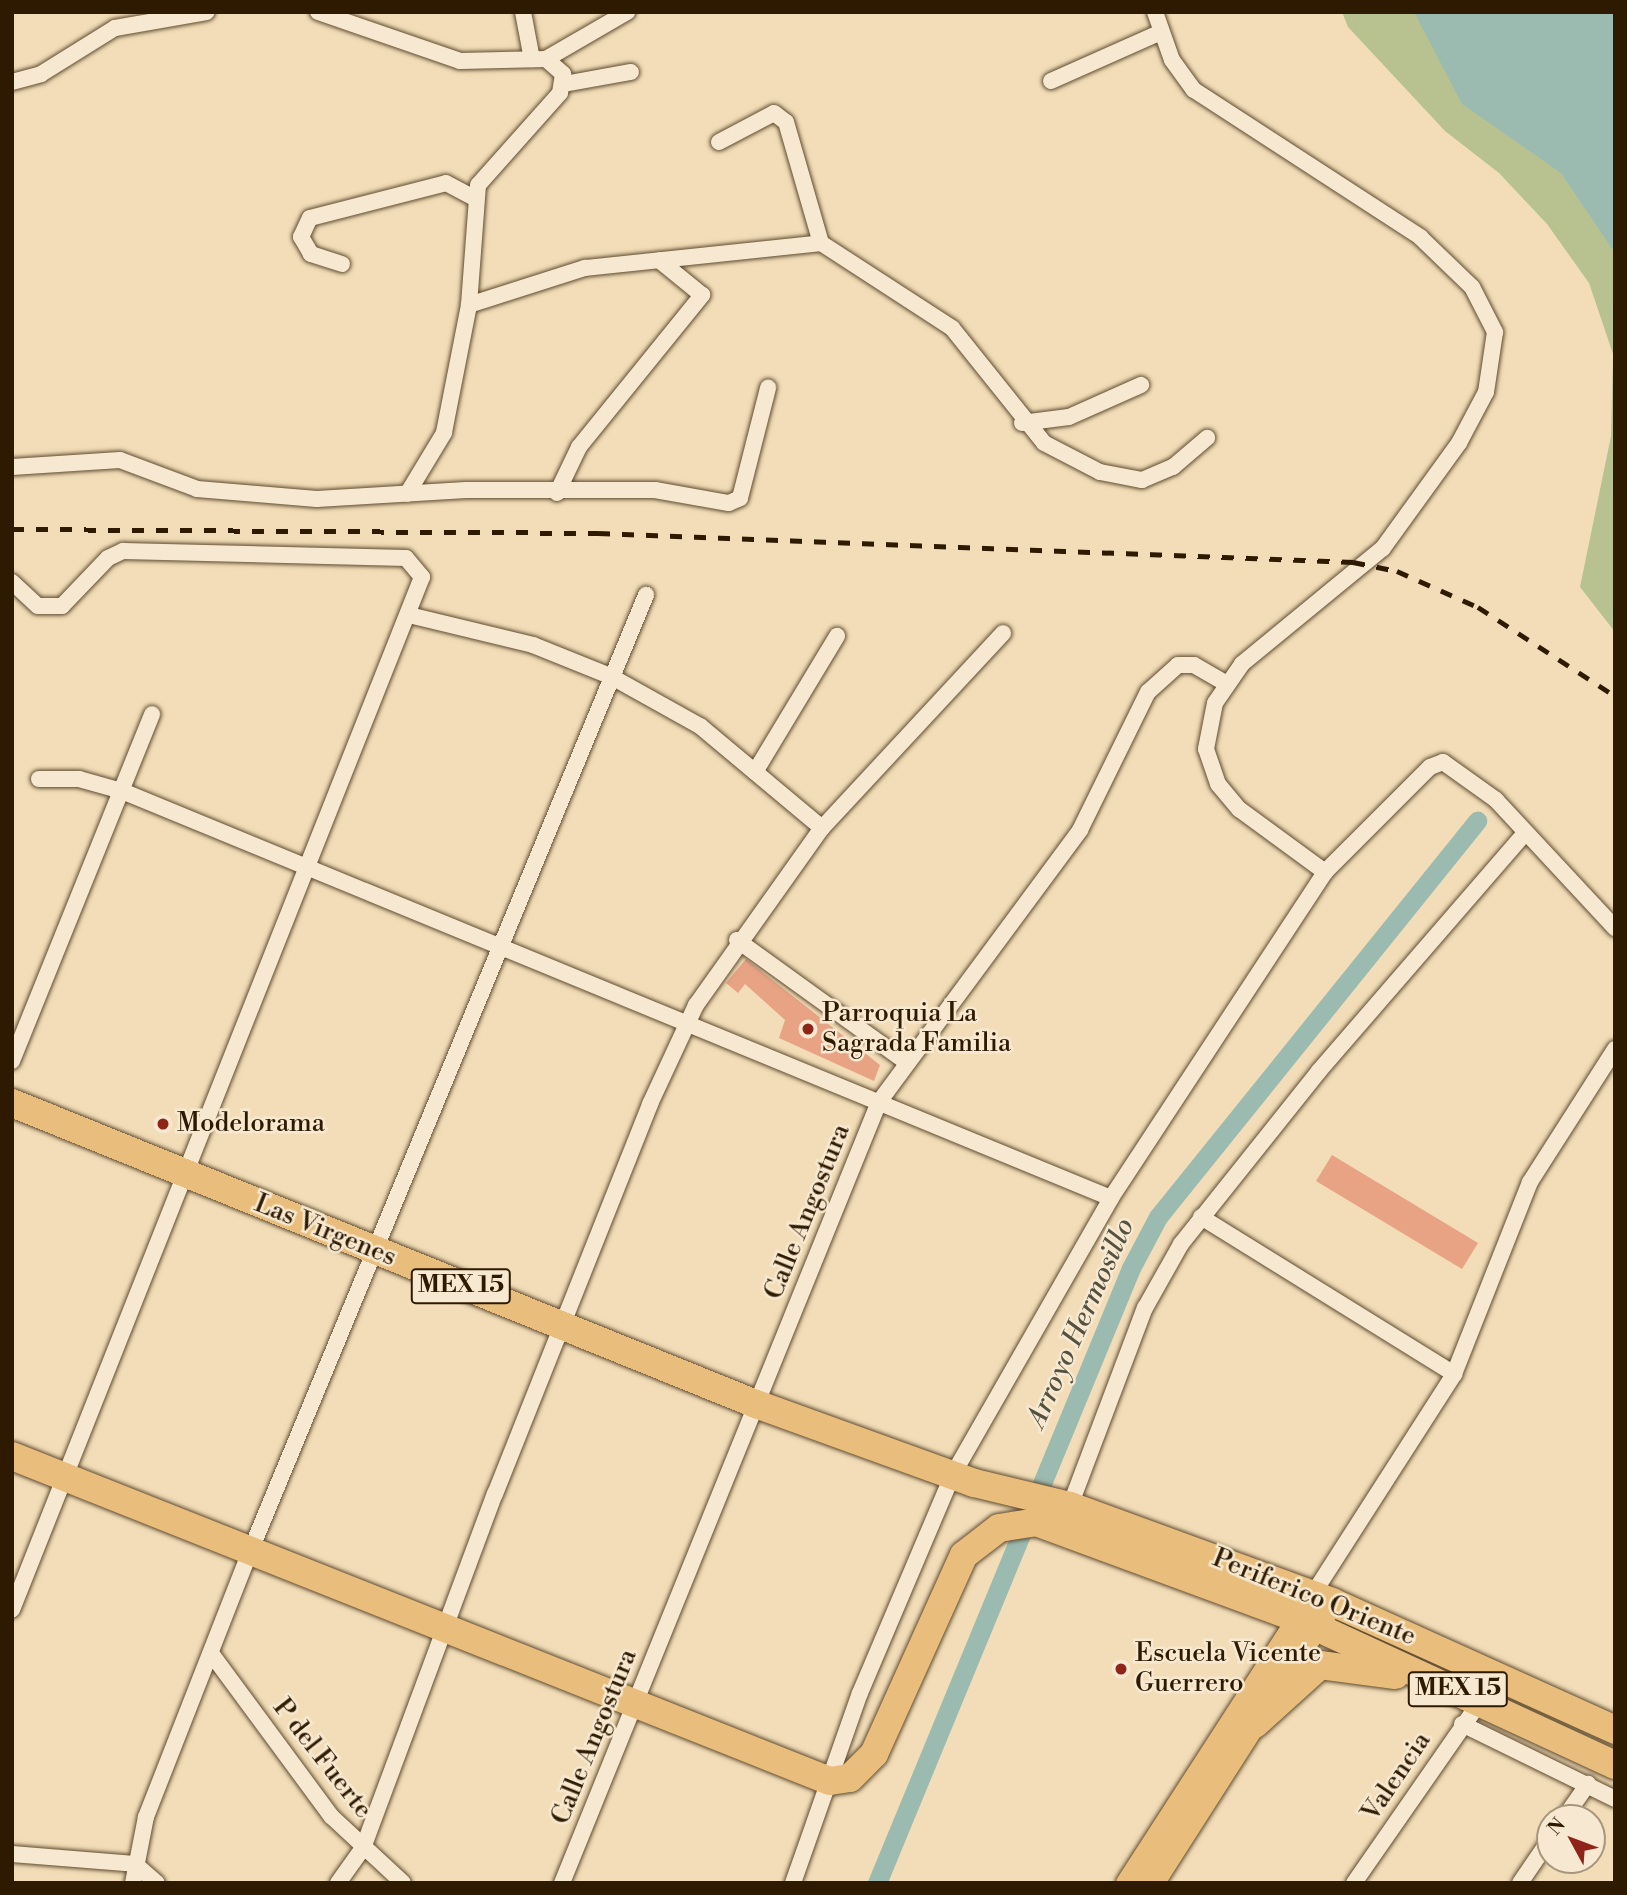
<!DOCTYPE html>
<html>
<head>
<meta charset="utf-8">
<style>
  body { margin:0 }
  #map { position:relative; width:1627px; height:1895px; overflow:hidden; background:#f2ddb8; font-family:"Libre Bodoni",serif }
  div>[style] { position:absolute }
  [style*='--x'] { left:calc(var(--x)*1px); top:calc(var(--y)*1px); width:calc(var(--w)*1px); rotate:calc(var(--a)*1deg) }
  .green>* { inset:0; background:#b8c291 }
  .water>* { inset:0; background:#9bbbb1 }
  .canal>* { height:19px; margin:-9.5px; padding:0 9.5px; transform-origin:9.5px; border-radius:9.5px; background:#9bbbb1 }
  .building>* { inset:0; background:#e7a384 }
  .roads { filter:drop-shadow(0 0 2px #5f4b2f) drop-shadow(0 0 2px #5f4b2f) }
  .street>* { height:16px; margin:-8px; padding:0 8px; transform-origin:8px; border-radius:8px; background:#f7e9d1 }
  .primary>* { height:23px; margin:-11.5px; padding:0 11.5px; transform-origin:11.5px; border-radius:11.5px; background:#e9be7c }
  .highway>* { height:28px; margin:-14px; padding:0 14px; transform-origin:14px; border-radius:14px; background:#e9be7c }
  .rail>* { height:5px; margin-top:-2.5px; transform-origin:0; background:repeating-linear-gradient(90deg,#2e1a01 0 12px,transparent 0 24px) }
  .dots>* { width:19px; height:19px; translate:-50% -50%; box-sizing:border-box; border:4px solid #f7e9d1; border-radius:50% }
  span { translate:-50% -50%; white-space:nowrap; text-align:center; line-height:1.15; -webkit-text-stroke:5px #f7e9d1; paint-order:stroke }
  .shield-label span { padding:2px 5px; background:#f7e9d1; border:2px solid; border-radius:5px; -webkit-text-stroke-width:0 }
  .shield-label { font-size:24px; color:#2e1a01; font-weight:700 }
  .poi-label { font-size:26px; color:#2e1a01 }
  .left { translate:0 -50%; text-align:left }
  .street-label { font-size:26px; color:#2e1a01 }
  .water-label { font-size:28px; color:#54523f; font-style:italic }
  .frame { position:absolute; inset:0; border:14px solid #2e1a01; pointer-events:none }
  .north { position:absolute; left:1536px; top:1804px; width:70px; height:70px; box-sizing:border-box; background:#f7e9d1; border:2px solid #a7967e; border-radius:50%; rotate:311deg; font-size:19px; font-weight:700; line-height:28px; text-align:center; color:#2e1a01 }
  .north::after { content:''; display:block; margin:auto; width:24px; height:32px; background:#8f2418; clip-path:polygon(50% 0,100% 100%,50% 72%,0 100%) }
</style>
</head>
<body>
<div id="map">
  <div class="green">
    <div style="clip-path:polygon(1342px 12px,1615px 12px,1615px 632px,1580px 587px,1611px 436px,1613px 354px,1589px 283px,1547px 224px,1499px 173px,1445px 131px,1348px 27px)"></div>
  </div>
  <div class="water">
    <div style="clip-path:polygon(1414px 12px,1615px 12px,1615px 253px,1561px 173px,1462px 104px)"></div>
  </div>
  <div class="canal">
    <div style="--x:877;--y:1883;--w:665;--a:-67.56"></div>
    <div style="--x:1131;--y:1268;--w:58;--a:-62.1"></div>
    <div style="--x:1158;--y:1217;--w:509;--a:-51.15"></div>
  </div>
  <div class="building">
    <div style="clip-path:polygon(746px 959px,880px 1065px,874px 1081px,779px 1038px,785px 1020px,745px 984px,738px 993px,726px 983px)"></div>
    <div style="clip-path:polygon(1332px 1155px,1478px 1243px,1462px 1269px,1316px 1181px)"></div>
  </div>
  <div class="roads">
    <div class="street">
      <div style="--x:318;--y:12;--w:150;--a:19"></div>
      <div style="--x:460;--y:61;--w:86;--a:-1.3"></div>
      <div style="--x:546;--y:59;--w:23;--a:41"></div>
      <div style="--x:563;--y:74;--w:19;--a:99"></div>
      <div style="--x:560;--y:93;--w:123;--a:131.7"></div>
      <div style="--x:478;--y:185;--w:120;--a:94.3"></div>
      <div style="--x:469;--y:305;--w:130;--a:101.1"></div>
      <div style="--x:444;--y:433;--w:71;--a:121.2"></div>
      <div style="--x:523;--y:12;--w:48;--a:79.2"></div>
      <div style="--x:1155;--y:12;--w:51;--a:70.5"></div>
      <div style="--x:1172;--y:60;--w:37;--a:54"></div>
      <div style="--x:1194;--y:90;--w:270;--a:33"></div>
      <div style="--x:1420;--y:237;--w:72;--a:43.9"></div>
      <div style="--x:1472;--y:287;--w:51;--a:62.9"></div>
      <div style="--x:1495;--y:332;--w:61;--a:98.5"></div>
      <div style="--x:1486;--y:392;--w:58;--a:117.9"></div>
      <div style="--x:1459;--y:443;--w:130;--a:125.9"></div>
      <div style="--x:1383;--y:548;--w:183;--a:140.6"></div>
      <div style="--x:1242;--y:664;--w:47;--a:124.7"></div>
      <div style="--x:1215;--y:703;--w:47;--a:101.1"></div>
      <div style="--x:1206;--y:749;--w:37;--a:71"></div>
      <div style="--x:1218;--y:784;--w:33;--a:50"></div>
      <div style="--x:1239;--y:809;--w:107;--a:36.2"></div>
      <div style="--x:546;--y:59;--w:94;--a:-30.1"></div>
      <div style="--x:1051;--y:81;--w:120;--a:-24"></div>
      <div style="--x:12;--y:82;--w:30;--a:-15"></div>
      <div style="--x:41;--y:74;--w:87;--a:-31.9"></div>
      <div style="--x:115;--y:28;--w:93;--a:-9.9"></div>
      <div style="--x:564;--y:84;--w:68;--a:-10.2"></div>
      <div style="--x:719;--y:142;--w:62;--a:-27.8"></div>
      <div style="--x:774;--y:113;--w:15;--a:37"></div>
      <div style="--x:786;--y:122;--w:126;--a:73.9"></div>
      <div style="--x:821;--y:243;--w:156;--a:33"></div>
      <div style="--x:952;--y:328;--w:147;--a:51.3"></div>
      <div style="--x:1044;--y:443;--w:63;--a:27.4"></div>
      <div style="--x:1100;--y:472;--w:43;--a:10.8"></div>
      <div style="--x:1142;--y:480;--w:34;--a:-23"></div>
      <div style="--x:1173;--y:467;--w:45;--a:-40.5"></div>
      <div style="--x:342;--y:264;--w:33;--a:-162"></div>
      <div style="--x:311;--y:254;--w:20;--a:-120"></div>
      <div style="--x:301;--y:237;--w:21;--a:-65"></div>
      <div style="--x:310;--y:218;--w:140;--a:-14.4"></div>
      <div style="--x:446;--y:183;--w:32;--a:28"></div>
      <div style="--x:469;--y:305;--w:122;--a:-17.7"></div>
      <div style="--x:585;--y:268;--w:237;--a:-6"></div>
      <div style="--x:1022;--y:423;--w:47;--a:-7.3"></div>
      <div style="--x:1069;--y:417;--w:79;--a:-24"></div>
      <div style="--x:12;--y:467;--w:108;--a:-3.7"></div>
      <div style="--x:120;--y:460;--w:82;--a:20.6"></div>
      <div style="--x:197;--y:489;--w:120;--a:4.8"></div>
      <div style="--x:317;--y:499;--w:149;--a:-3.5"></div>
      <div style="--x:466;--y:490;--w:189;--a:0"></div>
      <div style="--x:655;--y:490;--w:75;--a:10"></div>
      <div style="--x:729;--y:503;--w:12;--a:-24"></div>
      <div style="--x:740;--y:498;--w:114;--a:-75.7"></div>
      <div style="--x:557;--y:493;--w:51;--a:-64.4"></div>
      <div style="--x:579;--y:447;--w:196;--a:-51"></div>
      <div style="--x:702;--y:295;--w:55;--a:-140.9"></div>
      <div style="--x:12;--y:582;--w:35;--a:43"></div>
      <div style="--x:38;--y:606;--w:24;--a:0"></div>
      <div style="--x:62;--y:606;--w:66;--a:-46.2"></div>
      <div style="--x:108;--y:558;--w:17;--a:-25"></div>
      <div style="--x:123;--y:551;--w:283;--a:1.4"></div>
      <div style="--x:406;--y:558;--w:25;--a:50"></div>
      <div style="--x:422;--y:577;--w:1111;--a:111.65"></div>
      <div style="--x:409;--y:615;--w:128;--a:13.6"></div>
      <div style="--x:533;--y:645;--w:83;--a:21.9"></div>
      <div style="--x:610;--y:676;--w:103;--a:29.1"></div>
      <div style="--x:700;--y:726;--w:159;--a:39.9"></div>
      <div style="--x:755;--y:772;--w:159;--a:-58.9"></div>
      <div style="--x:39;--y:779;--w:40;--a:0"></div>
      <div style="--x:79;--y:779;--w:45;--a:15.6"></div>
      <div style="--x:122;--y:791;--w:1069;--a:22.37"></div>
      <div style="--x:737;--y:940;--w:207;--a:35.8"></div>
      <div style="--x:12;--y:1061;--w:374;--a:-68"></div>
      <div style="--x:1201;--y:1217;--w:298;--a:31.8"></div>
      <div style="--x:1070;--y:1506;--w:212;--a:-69.3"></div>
      <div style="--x:1145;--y:1308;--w:73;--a:-60.6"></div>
      <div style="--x:1181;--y:1244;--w:221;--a:-51.4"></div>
      <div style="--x:1319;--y:1071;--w:315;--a:-49.1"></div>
      <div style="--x:1313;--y:1594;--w:261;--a:-57.3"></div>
      <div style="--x:1454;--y:1374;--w:206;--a:-68.4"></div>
      <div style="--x:1530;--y:1182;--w:158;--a:-57.4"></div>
      <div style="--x:213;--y:1656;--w:199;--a:53.6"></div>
      <div style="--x:331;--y:1816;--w:98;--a:42.9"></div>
      <div style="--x:1462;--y:1724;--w:170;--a:26.1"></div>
      <div style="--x:1564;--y:1818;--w:42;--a:-54.8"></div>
      <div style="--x:12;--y:1854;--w:123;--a:4.6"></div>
      <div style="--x:135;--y:1864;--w:29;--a:41"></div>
      <div style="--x:133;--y:1883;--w:67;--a:-78.9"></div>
      <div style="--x:146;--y:1817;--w:285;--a:-68.6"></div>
      <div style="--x:250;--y:1552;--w:1036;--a:-67.52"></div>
      <div style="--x:338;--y:1883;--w:43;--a:-54.5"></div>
      <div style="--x:363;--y:1848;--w:378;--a:-69.6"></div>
      <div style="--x:495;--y:1494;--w:420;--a:-68.3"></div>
      <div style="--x:650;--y:1104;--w:109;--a:-65.1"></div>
      <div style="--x:696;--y:1005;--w:217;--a:-54.6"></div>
      <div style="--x:822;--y:828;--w:266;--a:-47.1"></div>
      <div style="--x:562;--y:1883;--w:843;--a:-67.91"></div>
      <div style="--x:879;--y:1102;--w:338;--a:-53.5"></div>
      <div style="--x:1080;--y:830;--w:154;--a:-63.8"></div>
      <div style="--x:1148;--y:692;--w:40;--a:-42"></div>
      <div style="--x:1178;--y:665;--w:16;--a:0"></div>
      <div style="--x:1194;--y:665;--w:36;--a:30"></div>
      <div style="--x:793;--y:1883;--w:201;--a:-70.6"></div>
      <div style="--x:860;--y:1693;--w:236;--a:-67"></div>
      <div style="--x:952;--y:1476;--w:320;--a:-60.2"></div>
      <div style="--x:1111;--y:1198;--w:390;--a:-56.7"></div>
      <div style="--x:1325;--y:872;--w:148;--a:-45"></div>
      <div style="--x:1430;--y:767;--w:14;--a:-21"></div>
      <div style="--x:1443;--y:762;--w:65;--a:35.6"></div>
      <div style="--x:1496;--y:800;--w:175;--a:47.1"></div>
      <div style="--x:1354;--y:1883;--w:224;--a:-55.2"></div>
      <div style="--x:1520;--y:1883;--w:53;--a:-55.7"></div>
    </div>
    <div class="primary">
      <div style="--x:1127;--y:1883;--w:330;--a:-57.1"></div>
      <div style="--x:1152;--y:1883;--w:334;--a:-57.4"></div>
    </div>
    <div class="highway">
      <div style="--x:12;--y:1103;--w:803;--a:22.03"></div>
      <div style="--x:756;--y:1404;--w:232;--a:19.9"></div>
      <div style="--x:974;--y:1483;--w:99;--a:13.5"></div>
      <div style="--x:1070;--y:1506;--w:279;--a:20.1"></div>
      <div style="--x:1332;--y:1602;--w:311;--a:24.3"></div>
      <div style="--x:12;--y:1456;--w:880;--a:21.67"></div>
      <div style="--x:830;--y:1781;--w:20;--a:-9"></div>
      <div style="--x:850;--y:1778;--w:34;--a:-45"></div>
      <div style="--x:874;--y:1754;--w:218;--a:-65.7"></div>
      <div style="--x:964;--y:1555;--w:44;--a:-37.6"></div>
      <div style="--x:999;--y:1528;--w:37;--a:-9"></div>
      <div style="--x:1036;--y:1522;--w:280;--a:20.2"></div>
      <div style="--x:1299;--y:1619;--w:348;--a:24.8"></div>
      <div style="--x:1255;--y:1724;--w:88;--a:-42.2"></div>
      <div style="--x:1320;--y:1665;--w:76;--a:7.6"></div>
    </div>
  </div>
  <div class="rail">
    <div style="--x:12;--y:529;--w:586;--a:0.39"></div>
    <div style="--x:598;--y:533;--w:756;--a:2.2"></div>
    <div style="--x:1353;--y:562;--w:45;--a:11.6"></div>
    <div style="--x:1397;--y:571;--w:89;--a:24"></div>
    <div style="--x:1478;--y:607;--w:163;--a:33"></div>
  </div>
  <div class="dots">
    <div style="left:808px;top:1029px;background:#8f2418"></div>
    <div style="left:163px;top:1124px;background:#8f2418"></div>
    <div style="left:1121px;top:1669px;background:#8f2418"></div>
  </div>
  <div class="shield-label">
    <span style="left:461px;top:1286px">MEX 15</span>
    <span style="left:1458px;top:1689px">MEX 15</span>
  </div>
  <div class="poi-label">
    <span class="left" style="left:822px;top:1029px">Parroquia La<br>Sagrada Familia</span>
    <span class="left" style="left:177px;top:1124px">Modelorama</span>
    <span class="left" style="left:1135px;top:1669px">Escuela Vicente<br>Guerrero</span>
  </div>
  <div class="street-label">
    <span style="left:808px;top:1212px;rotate:-68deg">Calle Angostura</span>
    <span style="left:325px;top:1231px;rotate:22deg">Las Virgenes</span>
    <span style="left:1314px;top:1598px;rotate:22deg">Periferico Oriente</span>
    <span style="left:595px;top:1737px;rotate:-68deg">Calle Angostura</span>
    <span style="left:322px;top:1759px;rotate:52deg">P del Fuerte</span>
    <span style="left:1397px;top:1777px;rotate:-56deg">Valencia</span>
  </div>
  <div class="water-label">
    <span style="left:1081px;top:1323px;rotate:-66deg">Arroyo Hermosillo</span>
  </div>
  <div class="frame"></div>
  <div class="north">N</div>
</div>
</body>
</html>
